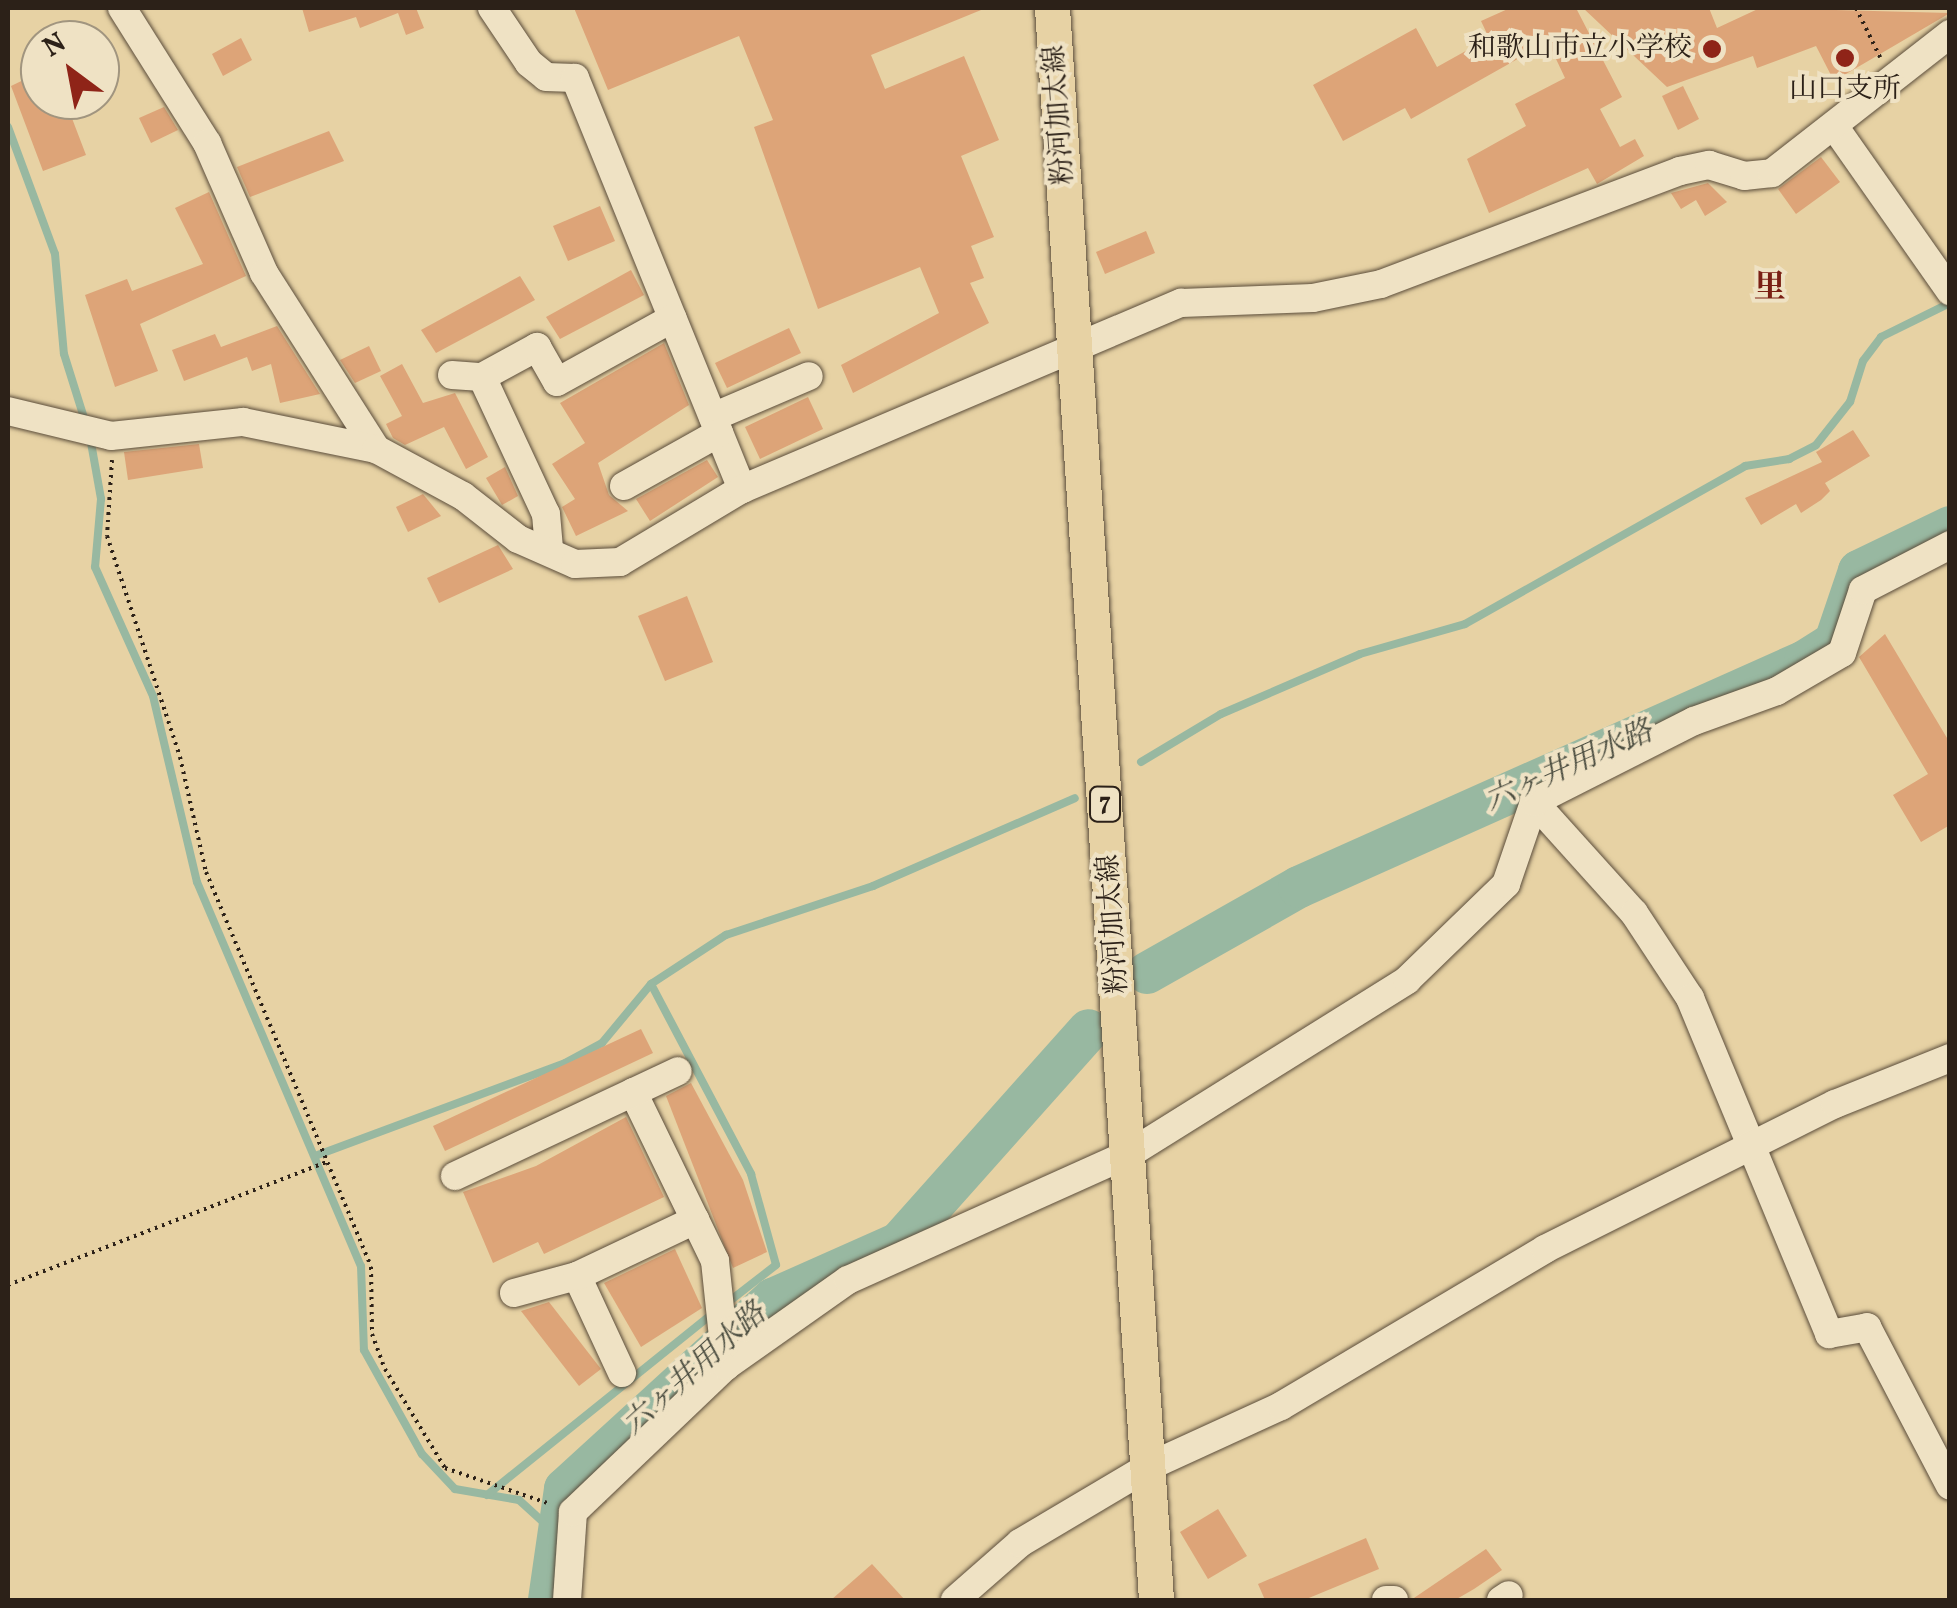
<!DOCTYPE html>
<html>
<head>
<meta charset="utf-8">
<style>
  body { margin:0 }
  #map { position:relative; width:1957px; height:1608px; overflow:hidden; background:#e7d2a4; font-family:Vollkorn,"Noto Serif JP",serif }
  div>[style] { position:absolute }
  [style*='--x'] { left:calc(var(--x)*1px); top:calc(var(--y)*1px); width:calc(var(--w)*1px); rotate:calc(var(--a)*1deg) }
  .stream>* { height:8px; margin:-4px; padding:0 4px; transform-origin:4px; border-radius:4px; background:#98b8a1 }
  .river>* { height:42px; margin:-21px; padding:0 21px; transform-origin:21px; border-radius:21px; background:#98b8a1 }
  .building>* { inset:0; background:#dda478 }
  .path>* { height:4px; margin-top:-2px; transform-origin:0; background:repeating-linear-gradient(90deg,#2c2118 0 2.5px,transparent 0 7.5px) }
  .roads { filter:drop-shadow(0 0 2px #5b4d3b) drop-shadow(0 0 2px #5b4d3b) }
  .minor>* { height:28px; margin:-14px; padding:0 14px; transform-origin:14px; border-radius:14px; background:#efe2c4 }
  .major>* { height:35px; margin:-17.5px; padding:0 17.5px; transform-origin:17.5px; border-radius:17.5px; background:#e7d2a4 }
  .dots>* { width:28px; height:28px; translate:-50% -50%; box-sizing:border-box; border:5px solid #efe2c4; border-radius:50% }
  span { translate:-50% -50%; white-space:nowrap; text-align:center; line-height:1.15; -webkit-text-stroke:8px #efe2c4; paint-order:stroke }
  .shield-label span { padding:2px 8px; background:#efe2c4; border:2px solid; border-radius:8px; -webkit-text-stroke-width:0 }
  .shield-label { font-size:25px; color:#2c2118; font-weight:700 }
  .poi-label { font-size:28px; color:#2c2118 }
  .right { translate:-100% -50%; text-align:right }
  .street-label { font-size:28px; color:#2c2118 }
  .water-label { font-size:30px; color:#4c4e41; font-style:italic }
  .quarter-label { font-size:32px; color:#7a1f14; font-weight:700 }
  .frame { position:absolute; inset:0; border:10px solid #2c2118; pointer-events:none }
  .north { position:absolute; left:20px; top:20px; width:100px; height:100px; box-sizing:border-box; background:#efe2c4; border:2px solid #a1957f; border-radius:50%; rotate:328deg; font-size:28px; font-weight:700; line-height:40px; text-align:center; color:#2c2118 }
  .north::after { content:''; display:block; margin:auto; width:35px; height:45px; background:#8f2418; clip-path:polygon(50% 0,100% 100%,50% 72%,0 100%) }
</style>
</head>
<body>
<div id="map">
  <div class="stream">
    <div style="--x:8;--y:127;--w:135;--a:69.7"></div>
    <div style="--x:55;--y:254;--w:100;--a:84.9"></div>
    <div style="--x:64;--y:354;--w:73;--a:72.6"></div>
    <div style="--x:90;--y:437;--w:63;--a:79.9"></div>
    <div style="--x:101;--y:499;--w:68;--a:95"></div>
    <div style="--x:95;--y:567;--w:141;--a:65.8"></div>
    <div style="--x:153;--y:696;--w:191;--a:76.7"></div>
    <div style="--x:197;--y:882;--w:418;--a:66.9"></div>
    <div style="--x:361;--y:1266;--w:84;--a:88"></div>
    <div style="--x:364;--y:1350;--w:119;--a:60.9"></div>
    <div style="--x:422;--y:1454;--w:48;--a:46.7"></div>
    <div style="--x:455;--y:1489;--w:65;--a:9.8"></div>
    <div style="--x:519;--y:1500;--w:47;--a:42.4"></div>
    <div style="--x:1141;--y:762;--w:93;--a:-31"></div>
    <div style="--x:1221;--y:714;--w:151;--a:-23.3"></div>
    <div style="--x:1360;--y:654;--w:109;--a:-15.9"></div>
    <div style="--x:1465;--y:624;--w:322;--a:-29.4"></div>
    <div style="--x:1745;--y:466;--w:45;--a:-9"></div>
    <div style="--x:1789;--y:459;--w:30;--a:-27"></div>
    <div style="--x:1816;--y:445;--w:55;--a:-51.7"></div>
    <div style="--x:1850;--y:402;--w:43;--a:-72.4"></div>
    <div style="--x:1863;--y:361;--w:30;--a:-53"></div>
    <div style="--x:1881;--y:337;--w:72;--a:-26.2"></div>
    <div style="--x:651;--y:984;--w:215;--a:62.2"></div>
    <div style="--x:751;--y:1174;--w:94;--a:74.6"></div>
    <div style="--x:776;--y:1265;--w:62;--a:142.2"></div>
    <div style="--x:315;--y:1156;--w:267;--a:-20.4"></div>
    <div style="--x:565;--y:1063;--w:42;--a:-28.4"></div>
    <div style="--x:602;--y:1043;--w:77;--a:-50.3"></div>
    <div style="--x:651;--y:984;--w:90;--a:-33.2"></div>
    <div style="--x:726;--y:935;--w:155;--a:-18.4"></div>
    <div style="--x:873;--y:886;--w:220;--a:-23.5"></div>
    <div style="--x:487;--y:1495;--w:289;--a:-38.8"></div>
  </div>
  <div class="river">
    <div style="--x:1147;--y:973;--w:175;--a:-29.5"></div>
    <div style="--x:1299;--y:887;--w:554;--a:-24.07"></div>
    <div style="--x:1805;--y:661;--w:36;--a:-32"></div>
    <div style="--x:1835;--y:642;--w:75;--a:-71.3"></div>
    <div style="--x:1859;--y:571;--w:101;--a:-25.8"></div>
    <div style="--x:549;--y:1600;--w:112;--a:-81.8"></div>
    <div style="--x:565;--y:1489;--w:282;--a:-42.4"></div>
    <div style="--x:773;--y:1299;--w:138;--a:-24"></div>
    <div style="--x:899;--y:1243;--w:285;--a:-48.3"></div>
  </div>
  <div class="building">
    <div style="clip-path:polygon(302px 8px,416px 8px,424px 28px,406px 35px,398px 13px,360px 28px,356px 17px,309px 32px)"></div>
    <div style="clip-path:polygon(574px 8px,986px 8px,871px 55px,885px 89px,964px 56px,999px 140px,961px 156px,994px 237px,971px 246px,984px 278px,970px 283px,989px 323px,853px 393px,841px 365px,939px 313px,920px 267px,818px 309px,754px 127px,773px 120px,739px 36px,608px 90px)"></div>
    <div style="clip-path:polygon(1510px 8px,1576px 8px,1622px 97px,1600px 109px,1620px 147px,1635px 139px,1644px 156px,1597px 184px,1588px 168px,1489px 213px,1467px 159px,1526px 126px,1515px 104px,1565px 78px,1548px 42px,1411px 119px,1405px 108px,1343px 141px,1313px 85px,1416px 28px,1437px 67px,1489px 38px,1481px 21px)"></div>
    <div style="clip-path:polygon(1583px 8px,1709px 8px,1717px 28px,1760px 8px,1950px 13px,1834px 81px,1816px 46px,1757px 68px,1753px 56px,1667px 87px)"></div>
    <div style="clip-path:polygon(241px 38px,252px 60px,223px 76px,212px 54px)"></div>
    <div style="clip-path:polygon(40px 72px,40px 100px,65px 100px,86px 155px,43px 171px,11px 86px)"></div>
    <div style="clip-path:polygon(1683px 86px,1699px 119px,1678px 130px,1662px 96px)"></div>
    <div style="clip-path:polygon(164px 107px,178px 130px,151px 143px,139px 118px)"></div>
    <div style="clip-path:polygon(329px 131px,344px 161px,250px 197px,237px 167px)"></div>
    <div style="clip-path:polygon(1821px 157px,1840px 182px,1796px 214px,1778px 189px)"></div>
    <div style="clip-path:polygon(1708px 183px,1727px 202px,1705px 216px,1696px 200px,1681px 209px,1671px 193px)"></div>
    <div style="clip-path:polygon(209px 192px,246px 276px,140px 324px,158px 371px,115px 387px,85px 295px,127px 279px,132px 291px,203px 264px,175px 208px)"></div>
    <div style="clip-path:polygon(600px 206px,615px 241px,568px 261px,553px 226px)"></div>
    <div style="clip-path:polygon(1146px 231px,1155px 253px,1105px 274px,1096px 252px)"></div>
    <div style="clip-path:polygon(631px 270px,644px 295px,560px 339px,546px 317px)"></div>
    <div style="clip-path:polygon(520px 276px,535px 300px,436px 353px,421px 330px)"></div>
    <div style="clip-path:polygon(277px 326px,320px 394px,280px 403px,271px 364px,252px 371px,247px 357px,184px 381px,172px 350px,215px 334px,221px 347px)"></div>
    <div style="clip-path:polygon(789px 328px,801px 353px,727px 388px,715px 363px)"></div>
    <div style="clip-path:polygon(664px 343px,689px 405px,598px 463px,609px 495px,628px 511px,576px 536px,562px 507px,575px 499px,552px 464px,585px 443px,560px 403px)"></div>
    <div style="clip-path:polygon(369px 346px,381px 371px,355px 383px,340px 360px)"></div>
    <div style="clip-path:polygon(402px 364px,423px 403px,455px 393px,488px 457px,466px 469px,444px 427px,405px 445px,393px 438px,386px 424px,402px 416px,380px 376px)"></div>
    <div style="clip-path:polygon(808px 397px,823px 429px,760px 459px,745px 427px)"></div>
    <div style="clip-path:polygon(1853px 430px,1870px 456px,1825px 483px,1830px 491px,1821px 500px,1801px 513px,1796px 504px,1761px 525px,1745px 498px,1822px 462px,1816px 452px)"></div>
    <div style="clip-path:polygon(199px 444px,203px 468px,128px 480px,124px 452px)"></div>
    <div style="clip-path:polygon(707px 460px,718px 477px,650px 521px,636px 499px)"></div>
    <div style="clip-path:polygon(505px 467px,518px 496px,502px 505px,486px 478px)"></div>
    <div style="clip-path:polygon(423px 494px,441px 516px,408px 532px,396px 507px)"></div>
    <div style="clip-path:polygon(498px 545px,513px 569px,439px 603px,427px 578px)"></div>
    <div style="clip-path:polygon(687px 596px,713px 662px,665px 681px,638px 616px)"></div>
    <div style="clip-path:polygon(1885px 634px,1950px 743px,1950px 825px,1921px 842px,1893px 795px,1928px 774px,1859px 657px)"></div>
    <div style="clip-path:polygon(641px 1029px,653px 1053px,445px 1151px,433px 1126px)"></div>
    <div style="clip-path:polygon(691px 1083px,743px 1180px,767px 1252px,733px 1268px,666px 1096px)"></div>
    <div style="clip-path:polygon(626px 1117px,664px 1197px,544px 1254px,538px 1242px,493px 1263px,463px 1192px,536px 1166px)"></div>
    <div style="clip-path:polygon(675px 1249px,702px 1308px,641px 1347px,604px 1283px)"></div>
    <div style="clip-path:polygon(549px 1302px,601px 1369px,579px 1386px,521px 1311px)"></div>
    <div style="clip-path:polygon(1218px 1509px,1247px 1556px,1208px 1579px,1180px 1532px)"></div>
    <div style="clip-path:polygon(1366px 1538px,1379px 1569px,1304px 1600px,1265px 1600px,1258px 1584px)"></div>
    <div style="clip-path:polygon(1486px 1549px,1502px 1570px,1474px 1589px,1455px 1600px,1411px 1600px)"></div>
    <div style="clip-path:polygon(872px 1564px,905px 1600px,831px 1600px)"></div>
  </div>
  <div class="path">
    <div style="--x:1856;--y:8;--w:55;--a:63.9"></div>
    <div style="--x:112;--y:460;--w:76;--a:93.8"></div>
    <div style="--x:107;--y:536;--w:233;--a:71.7"></div>
    <div style="--x:180;--y:757;--w:118;--a:77.3"></div>
    <div style="--x:206;--y:872;--w:428;--a:67.3"></div>
    <div style="--x:371;--y:1267;--w:67;--a:89.1"></div>
    <div style="--x:372;--y:1334;--w:37;--a:70"></div>
    <div style="--x:385;--y:1369;--w:116;--a:58.8"></div>
    <div style="--x:445;--y:1468;--w:111;--a:18.9"></div>
    <div style="--x:8;--y:1285;--w:344;--a:-21.1"></div>
  </div>
  <div class="roads">
    <div class="minor">
      <div style="--x:122;--y:8;--w:160;--a:57.8"></div>
      <div style="--x:207;--y:143;--w:142;--a:66.3"></div>
      <div style="--x:264;--y:273;--w:209;--a:57.5"></div>
      <div style="--x:492;--y:8;--w:66;--a:56.1"></div>
      <div style="--x:529;--y:63;--w:22;--a:39"></div>
      <div style="--x:546;--y:77;--w:29;--a:2"></div>
      <div style="--x:575;--y:78;--w:444;--a:67.9"></div>
      <div style="--x:1834;--y:126;--w:202;--a:54.9"></div>
      <div style="--x:452;--y:375;--w:30;--a:4"></div>
      <div style="--x:482;--y:377;--w:63;--a:-28.6"></div>
      <div style="--x:537;--y:347;--w:40;--a:60.3"></div>
      <div style="--x:557;--y:382;--w:132;--a:-28.9"></div>
      <div style="--x:482;--y:377;--w:151;--a:65"></div>
      <div style="--x:546;--y:514;--w:38;--a:85"></div>
      <div style="--x:8;--y:411;--w:106;--a:13.6"></div>
      <div style="--x:111;--y:436;--w:133;--a:-6.1"></div>
      <div style="--x:243;--y:422;--w:136;--a:11.5"></div>
      <div style="--x:376;--y:449;--w:99;--a:28.4"></div>
      <div style="--x:463;--y:496;--w:70;--a:38"></div>
      <div style="--x:518;--y:539;--w:62;--a:23.7"></div>
      <div style="--x:575;--y:564;--w:45;--a:-2.5"></div>
      <div style="--x:620;--y:562;--w:142;--a:-30.9"></div>
      <div style="--x:742;--y:489;--w:477;--a:-23"></div>
      <div style="--x:1181;--y:303;--w:132;--a:-2.2"></div>
      <div style="--x:1313;--y:298;--w:69;--a:-11.6"></div>
      <div style="--x:1381;--y:284;--w:320;--a:-20.7"></div>
      <div style="--x:1680;--y:171;--w:30;--a:-12"></div>
      <div style="--x:1709;--y:165;--w:37;--a:17"></div>
      <div style="--x:1744;--y:176;--w:28;--a:-6"></div>
      <div style="--x:1772;--y:173;--w:226;--a:-38"></div>
      <div style="--x:713;--y:417;--w:104;--a:-23.1"></div>
      <div style="--x:624;--y:486;--w:109;--a:-29.2"></div>
      <div style="--x:1534;--y:802;--w:149;--a:48"></div>
      <div style="--x:1634;--y:913;--w:102;--a:56.6"></div>
      <div style="--x:1690;--y:998;--w:364;--a:67.5"></div>
      <div style="--x:1829;--y:1334;--w:39;--a:-10"></div>
      <div style="--x:1867;--y:1327;--w:179;--a:62.4"></div>
      <div style="--x:633;--y:1092;--w:188;--a:64.1"></div>
      <div style="--x:715;--y:1261;--w:106;--a:84"></div>
      <div style="--x:455;--y:1176;--w:246;--a:-25.2"></div>
      <div style="--x:577;--y:1276;--w:107;--a:65.1"></div>
      <div style="--x:514;--y:1293;--w:65;--a:-15.1"></div>
      <div style="--x:577;--y:1276;--w:131;--a:-25.4"></div>
      <div style="--x:567;--y:1600;--w:88;--a:-86.1"></div>
      <div style="--x:573;--y:1512;--w:211;--a:-43.7"></div>
      <div style="--x:726;--y:1366;--w:149;--a:-35.2"></div>
      <div style="--x:848;--y:1280;--w:308;--a:-24.2"></div>
      <div style="--x:1129;--y:1154;--w:328;--a:-32"></div>
      <div style="--x:1407;--y:980;--w:138;--a:-44.1"></div>
      <div style="--x:1506;--y:884;--w:87;--a:-71.1"></div>
      <div style="--x:1534;--y:802;--w:179;--a:-26.9"></div>
      <div style="--x:1694;--y:721;--w:88;--a:-19.9"></div>
      <div style="--x:1777;--y:691;--w:75;--a:-30.3"></div>
      <div style="--x:1842;--y:653;--w:66;--a:-71.6"></div>
      <div style="--x:1863;--y:590;--w:98;--a:-27.3"></div>
      <div style="--x:955;--y:1600;--w:86;--a:-41.2"></div>
      <div style="--x:1020;--y:1543;--w:149;--a:-30.7"></div>
      <div style="--x:1148;--y:1467;--w:146;--a:-24.6"></div>
      <div style="--x:1281;--y:1406;--w:307;--a:-30.7"></div>
      <div style="--x:1545;--y:1249;--w:324;--a:-26.6"></div>
      <div style="--x:1835;--y:1104;--w:124;--a:-21.8"></div>
      <div style="--x:1386;--y:1600;--w:8;--a:0"></div>
      <div style="--x:1501;--y:1600;--w:9;--a:-32"></div>
    </div>
    <div class="major">
      <div style="--x:1052;--y:8;--w:1595;--a:86.26"></div>
    </div>
  </div>
  <div class="dots">
    <div style="left:1712px;top:49px;background:#8f2418"></div>
    <div style="left:1845px;top:58px;background:#8f2418"></div>
  </div>
  <div class="shield-label">
    <span style="left:1105px;top:804px">7</span>
  </div>
  <div class="poi-label">
    <span class="right" style="left:1692px;top:49px">和歌山市立小学校</span>
    <span style="left:1845px;top:90px">山口支所</span>
  </div>
  <div class="street-label">
    <span style="left:1060px;top:115px;rotate:-94deg">粉河加太線</span>
    <span style="left:1114px;top:924px;rotate:-94deg">粉河加太線</span>
  </div>
  <div class="water-label">
    <span style="left:1569px;top:767px;rotate:-24deg">六ヶ井用水路</span>
    <span style="left:695px;top:1370px;rotate:-42deg">六ヶ井用水路</span>
  </div>
  <div class="quarter-label">
    <span style="left:1770px;top:289px">里</span>
  </div>
  <div class="frame"></div>
  <div class="north">N</div>
</div>
</body>
</html>
